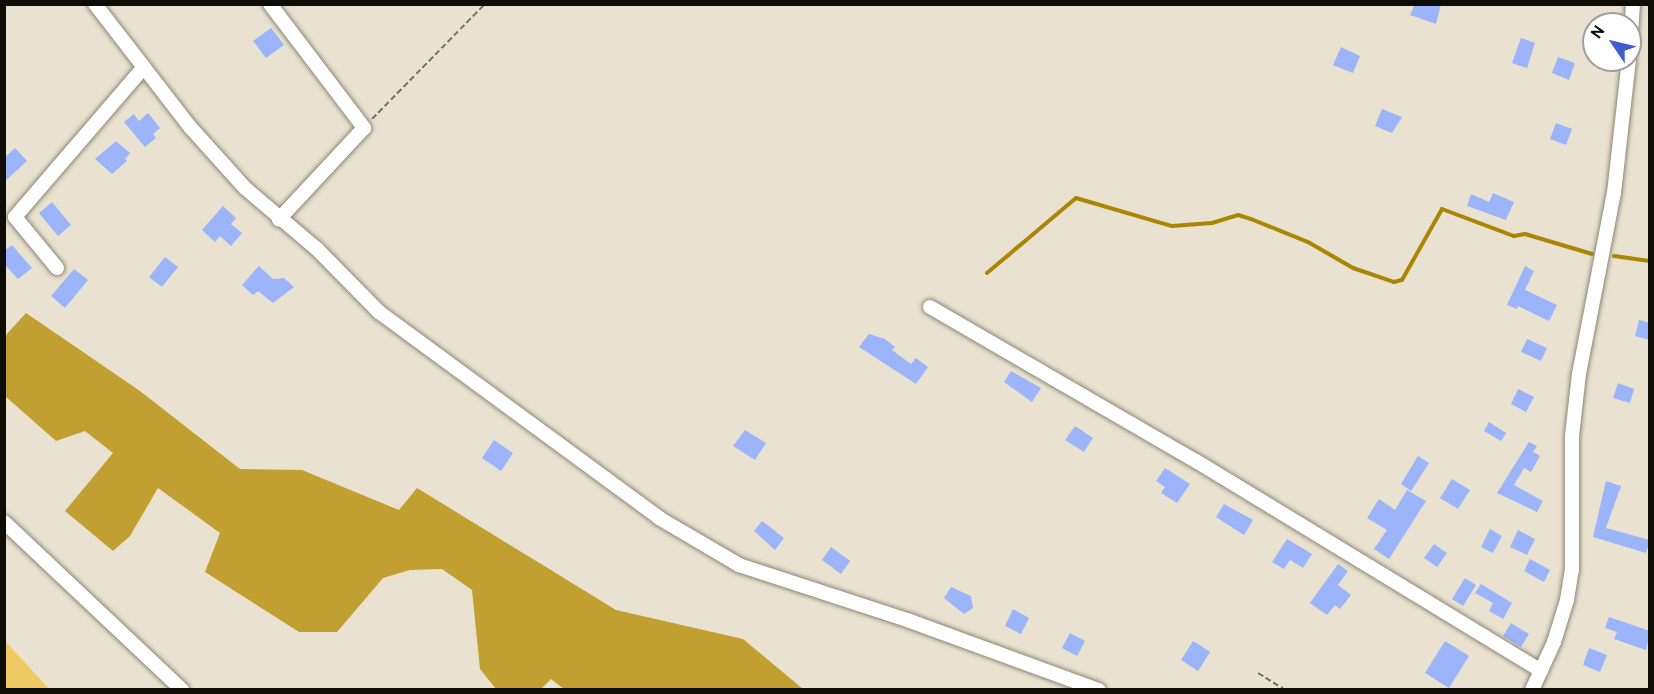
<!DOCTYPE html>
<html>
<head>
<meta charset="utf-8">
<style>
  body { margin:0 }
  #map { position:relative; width:1654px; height:694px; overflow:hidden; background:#e9e2d0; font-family:Overpass,sans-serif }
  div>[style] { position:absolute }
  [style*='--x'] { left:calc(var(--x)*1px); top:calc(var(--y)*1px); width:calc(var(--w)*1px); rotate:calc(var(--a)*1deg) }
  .green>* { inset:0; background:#efca63 }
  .forest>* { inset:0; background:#c29f31 }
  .stream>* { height:4px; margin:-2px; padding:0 2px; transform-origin:2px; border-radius:2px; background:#a98603 }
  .building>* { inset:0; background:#9cb4f9 }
  .path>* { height:2px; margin-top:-1px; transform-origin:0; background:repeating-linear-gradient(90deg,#736f63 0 6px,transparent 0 9px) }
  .roads { filter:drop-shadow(0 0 2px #8c8675) drop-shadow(0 0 2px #8c8675) }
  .minor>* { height:14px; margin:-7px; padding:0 7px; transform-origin:7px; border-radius:7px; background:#fff }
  span { translate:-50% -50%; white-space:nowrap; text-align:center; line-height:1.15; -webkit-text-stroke:5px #fff; paint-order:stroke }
  .frame { position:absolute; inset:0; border:6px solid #0e0c06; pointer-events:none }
  .north { position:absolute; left:1582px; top:12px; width:60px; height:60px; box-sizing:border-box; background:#fff; border:2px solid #9f9e9b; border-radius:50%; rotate:305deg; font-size:16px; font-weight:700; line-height:24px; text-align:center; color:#0e0c06 }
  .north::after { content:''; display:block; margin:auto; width:21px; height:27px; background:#425bcf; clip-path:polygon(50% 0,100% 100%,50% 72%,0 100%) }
</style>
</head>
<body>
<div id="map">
  <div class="green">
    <div style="clip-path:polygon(5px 641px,49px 689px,5px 689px)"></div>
  </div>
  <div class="forest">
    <div style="clip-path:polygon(26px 313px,140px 391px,240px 469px,302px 470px,399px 510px,417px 488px,616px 610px,743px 639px,803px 689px,565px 690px,551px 679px,541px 689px,496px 689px,480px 669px,472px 590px,442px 569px,410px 570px,383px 578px,337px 632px,299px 632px,205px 572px,220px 533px,158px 488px,130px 536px,113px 551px,65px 511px,113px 453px,85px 431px,56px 441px,5px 396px,5px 336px)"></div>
  </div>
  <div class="stream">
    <div style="--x:1614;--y:256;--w:36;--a:8"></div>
    <div style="--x:987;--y:273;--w:116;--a:-40.1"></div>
    <div style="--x:1076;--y:198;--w:100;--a:16.3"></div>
    <div style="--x:1172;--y:226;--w:40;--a:-4.3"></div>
    <div style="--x:1212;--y:223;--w:27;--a:-17"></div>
    <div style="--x:1238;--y:215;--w:14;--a:17"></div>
    <div style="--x:1251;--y:219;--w:61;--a:22"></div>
    <div style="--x:1308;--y:242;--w:52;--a:30"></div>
    <div style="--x:1353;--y:268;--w:43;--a:18.9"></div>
    <div style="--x:1394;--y:282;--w:8;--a:-14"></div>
    <div style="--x:1402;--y:280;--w:81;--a:-60.6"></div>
    <div style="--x:1442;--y:209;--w:77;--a:20.6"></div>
    <div style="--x:1514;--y:236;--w:11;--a:-10"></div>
    <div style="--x:1525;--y:234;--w:70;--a:16.6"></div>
  </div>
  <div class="building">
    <div style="clip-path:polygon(1415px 4px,1441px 4px,1436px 24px,1410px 15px)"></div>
    <div style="clip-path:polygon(271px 28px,284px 45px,266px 58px,253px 41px)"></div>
    <div style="clip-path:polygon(1521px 38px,1535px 43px,1527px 68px,1512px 63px)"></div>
    <div style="clip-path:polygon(1341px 47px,1360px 56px,1353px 73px,1333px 65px)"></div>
    <div style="clip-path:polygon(1558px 57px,1575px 63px,1569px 80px,1552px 73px)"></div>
    <div style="clip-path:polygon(1382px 109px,1402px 117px,1392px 133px,1375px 126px)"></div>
    <div style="clip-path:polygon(148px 113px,160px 128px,153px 134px,156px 138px,145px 147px,124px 122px,134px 114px,139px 121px)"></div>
    <div style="clip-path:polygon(1556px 123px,1572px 129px,1566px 145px,1550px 139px)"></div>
    <div style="clip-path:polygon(116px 141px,130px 153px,125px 159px,127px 161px,112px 174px,95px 159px)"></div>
    <div style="clip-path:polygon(15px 148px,27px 161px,4px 182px,4px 158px)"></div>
    <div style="clip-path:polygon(1493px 193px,1514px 202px,1506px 220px,1467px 206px,1471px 194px,1489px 202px)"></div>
    <div style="clip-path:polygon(52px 202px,71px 225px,58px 236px,39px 213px)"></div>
    <div style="clip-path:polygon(223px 206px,236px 218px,231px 224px,242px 233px,231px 246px,220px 236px,215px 242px,202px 230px)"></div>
    <div style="clip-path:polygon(12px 245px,32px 268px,18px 279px,4px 264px,4px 251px)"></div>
    <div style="clip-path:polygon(165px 257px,178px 267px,162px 287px,149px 277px)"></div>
    <div style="clip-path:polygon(259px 266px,273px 279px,284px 278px,294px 287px,273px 303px,258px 291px,253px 295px,242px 285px)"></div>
    <div style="clip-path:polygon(1525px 266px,1534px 271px,1525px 290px,1557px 305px,1549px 321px,1518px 306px,1517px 309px,1507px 305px)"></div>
    <div style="clip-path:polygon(74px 269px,88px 280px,65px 308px,51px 296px)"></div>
    <div style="clip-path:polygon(1639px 320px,1650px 323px,1650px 340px,1635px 336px)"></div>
    <div style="clip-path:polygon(869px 334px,885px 339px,895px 347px,892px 350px,911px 364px,916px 358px,928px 367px,916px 384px,859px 347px)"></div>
    <div style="clip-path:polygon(1527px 339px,1547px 348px,1541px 361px,1521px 352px)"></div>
    <div style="clip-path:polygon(1011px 371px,1041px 388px,1032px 402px,1004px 382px)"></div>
    <div style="clip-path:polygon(1618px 383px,1634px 389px,1630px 403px,1613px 398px)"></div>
    <div style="clip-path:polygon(1518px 389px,1534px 397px,1526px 412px,1511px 404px)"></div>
    <div style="clip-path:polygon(1489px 422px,1506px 433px,1501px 441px,1484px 431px)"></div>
    <div style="clip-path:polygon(1075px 426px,1093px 438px,1084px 452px,1065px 440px)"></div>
    <div style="clip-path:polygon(745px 430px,766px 443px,755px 460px,733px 446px)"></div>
    <div style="clip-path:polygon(494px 440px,513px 453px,501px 471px,482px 458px)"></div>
    <div style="clip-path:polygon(1529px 442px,1537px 446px,1533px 452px,1540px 456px,1531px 472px,1524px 468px,1514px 485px,1543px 501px,1537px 512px,1497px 493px)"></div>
    <div style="clip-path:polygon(1418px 456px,1429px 463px,1411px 491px,1401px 484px)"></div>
    <div style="clip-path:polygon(1165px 468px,1190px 484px,1177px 503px,1161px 493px,1165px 487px,1156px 481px)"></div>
    <div style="clip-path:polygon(1452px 479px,1470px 490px,1458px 509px,1440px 498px)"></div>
    <div style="clip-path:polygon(1606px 481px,1621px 486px,1606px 528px,1650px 540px,1646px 553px,1593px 537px)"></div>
    <div style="clip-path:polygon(1407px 490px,1426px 501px,1389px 559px,1374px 549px,1387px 530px,1367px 518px,1379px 499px,1395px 510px)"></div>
    <div style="clip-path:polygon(1224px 504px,1253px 520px,1244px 535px,1216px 517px)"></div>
    <div style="clip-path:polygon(762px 521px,784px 538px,775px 550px,754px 531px)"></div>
    <div style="clip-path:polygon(1490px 529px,1502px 536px,1493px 553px,1481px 547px)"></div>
    <div style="clip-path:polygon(1518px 530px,1535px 539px,1527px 555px,1510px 547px)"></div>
    <div style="clip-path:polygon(1287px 539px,1312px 554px,1303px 568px,1290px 560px,1284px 569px,1272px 562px)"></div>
    <div style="clip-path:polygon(1434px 544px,1447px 553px,1437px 567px,1424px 558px)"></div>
    <div style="clip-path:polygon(831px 547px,850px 561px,841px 574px,822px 560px)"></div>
    <div style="clip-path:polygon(1530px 559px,1550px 570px,1544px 582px,1524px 571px)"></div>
    <div style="clip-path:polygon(1338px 564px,1348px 571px,1338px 585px,1351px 595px,1340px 609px,1335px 605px,1327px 615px,1310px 603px)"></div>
    <div style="clip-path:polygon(1465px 578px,1476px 585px,1463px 606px,1452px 599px)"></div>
    <div style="clip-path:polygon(1481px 584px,1512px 603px,1503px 619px,1489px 611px,1493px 603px,1475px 593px)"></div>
    <div style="clip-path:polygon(951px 587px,971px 596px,973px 608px,964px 614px,944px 598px)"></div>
    <div style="clip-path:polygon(1013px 609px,1029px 618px,1021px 634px,1005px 626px)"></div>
    <div style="clip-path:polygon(1609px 617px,1650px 631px,1646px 650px,1614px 639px,1617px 632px,1605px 628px)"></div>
    <div style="clip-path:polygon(1511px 623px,1529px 634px,1521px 647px,1503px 636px)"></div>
    <div style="clip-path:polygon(1070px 633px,1085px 641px,1077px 656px,1062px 648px)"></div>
    <div style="clip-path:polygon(1193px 641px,1210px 652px,1198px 671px,1181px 660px)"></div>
    <div style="clip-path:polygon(1445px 641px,1469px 656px,1449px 688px,1425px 673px)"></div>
    <div style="clip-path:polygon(1589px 648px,1607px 655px,1600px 672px,1583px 665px)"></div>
  </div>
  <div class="path">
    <div style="--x:372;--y:119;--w:161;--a:-45.5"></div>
    <div style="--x:1258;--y:673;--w:32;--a:32"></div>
  </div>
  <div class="roads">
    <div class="minor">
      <div style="--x:95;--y:4;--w:157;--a:52.3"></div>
      <div style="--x:191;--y:128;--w:81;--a:48"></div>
      <div style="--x:245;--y:188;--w:94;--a:40.3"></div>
      <div style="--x:317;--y:249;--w:88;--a:45.5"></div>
      <div style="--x:379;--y:312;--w:348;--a:36.3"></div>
      <div style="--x:659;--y:518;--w:93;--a:30.4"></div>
      <div style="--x:739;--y:565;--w:180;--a:18.1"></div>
      <div style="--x:910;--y:621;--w:201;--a:20.1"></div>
      <div style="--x:270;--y:4;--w:156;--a:52.8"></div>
      <div style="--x:364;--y:128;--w:125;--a:133"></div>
      <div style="--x:1630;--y:49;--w:45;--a:-86.2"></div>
      <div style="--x:57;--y:268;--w:66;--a:-129.5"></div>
      <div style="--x:15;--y:217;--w:196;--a:-49.3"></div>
      <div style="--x:930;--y:307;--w:307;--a:30.1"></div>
      <div style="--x:1196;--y:461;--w:404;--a:31.3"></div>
      <div style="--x:4;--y:522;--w:245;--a:43.3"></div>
      <div style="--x:1532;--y:690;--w:53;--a:-65.4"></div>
      <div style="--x:1554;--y:642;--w:44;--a:-72.8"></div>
      <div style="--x:1567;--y:600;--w:30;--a:-81"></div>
      <div style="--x:1572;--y:570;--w:134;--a:-90"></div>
      <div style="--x:1572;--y:436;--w:62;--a:-83.6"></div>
      <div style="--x:1579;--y:374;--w:184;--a:-79.1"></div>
      <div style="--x:1614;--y:193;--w:134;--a:-83.6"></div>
    </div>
  </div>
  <div class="frame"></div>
  <div class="north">N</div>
</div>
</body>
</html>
